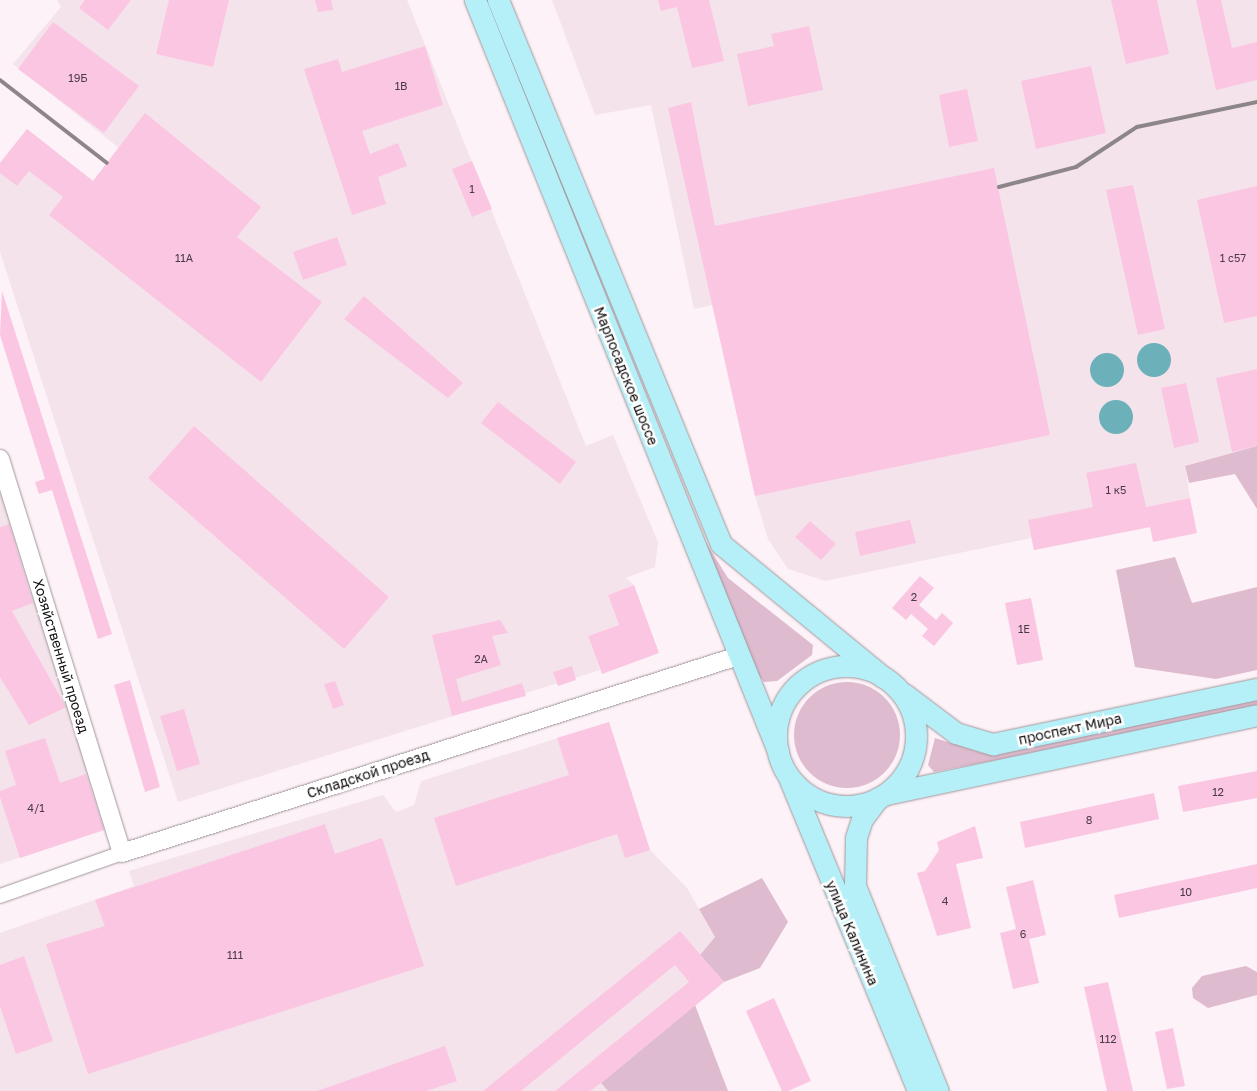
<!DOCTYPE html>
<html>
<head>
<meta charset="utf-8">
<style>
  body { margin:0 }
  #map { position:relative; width:1257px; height:1091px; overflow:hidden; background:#fdf2f7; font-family:"Golos Text",sans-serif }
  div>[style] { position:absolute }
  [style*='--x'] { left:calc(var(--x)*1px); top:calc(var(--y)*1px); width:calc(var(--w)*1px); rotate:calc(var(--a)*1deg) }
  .built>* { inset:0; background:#f5e3ec }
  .green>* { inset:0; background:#debbce }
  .round { border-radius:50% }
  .water>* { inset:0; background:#6cb1ba }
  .building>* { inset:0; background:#fbc6e2 }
  .roads { filter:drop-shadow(0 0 1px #a0969b) drop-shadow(0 0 1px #a0969b) }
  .minor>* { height:14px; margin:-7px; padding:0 7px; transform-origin:7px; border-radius:7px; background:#fff }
  .tertiary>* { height:18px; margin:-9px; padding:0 9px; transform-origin:9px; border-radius:9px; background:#fff }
  .primary>* { height:21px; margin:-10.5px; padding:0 10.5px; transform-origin:10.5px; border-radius:10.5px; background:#b5f0f8 }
  .primary>.ring { margin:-10.5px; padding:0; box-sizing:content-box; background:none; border:21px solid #b5f0f8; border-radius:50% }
  .rail>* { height:4px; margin:-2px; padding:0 2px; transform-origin:2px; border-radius:2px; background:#8d8689 }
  span { translate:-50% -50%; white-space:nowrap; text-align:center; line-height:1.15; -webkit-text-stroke:5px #fff; paint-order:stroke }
  .number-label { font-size:11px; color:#4b3b44 }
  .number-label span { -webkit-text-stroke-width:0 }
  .street-label { font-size:14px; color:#100d0f }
</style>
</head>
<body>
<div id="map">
  <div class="built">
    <div style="clip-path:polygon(57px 0,407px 0,586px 446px,613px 435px,658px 542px,655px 567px,626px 578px,634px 585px,608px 595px,619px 625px,588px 636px,600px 670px,178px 802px,0 252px,0 163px,27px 129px,93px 181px,119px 148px,13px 64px,61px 7px)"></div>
    <div style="clip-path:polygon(552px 0,1257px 0,1257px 446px,1185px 466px,1190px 498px,1146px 507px,1150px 527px,1034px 550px,1031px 538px,825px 581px,788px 569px,768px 539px,755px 496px,713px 305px,694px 309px,651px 105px,595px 115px)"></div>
    <div style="clip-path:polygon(0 488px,108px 829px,0 864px)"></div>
    <div style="clip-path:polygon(609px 722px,650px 850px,687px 888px,715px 937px,700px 955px,724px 982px,601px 1083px,608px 1091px,0 1091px,0 933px,134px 886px,129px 871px,383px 795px,396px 812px,414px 805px,421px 781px)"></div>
  </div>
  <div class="green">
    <div style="clip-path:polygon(1257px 446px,1257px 509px,1235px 474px,1189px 483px,1185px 466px)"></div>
    <div style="clip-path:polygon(703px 538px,728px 578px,813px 645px,812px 655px,777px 681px,764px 682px,755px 670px)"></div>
    <div style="clip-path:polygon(1175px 557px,1192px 603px,1257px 587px,1257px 670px,1216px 679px,1135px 667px,1116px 570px)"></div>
    <div class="round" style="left:794px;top:682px;width:106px;height:106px"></div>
    <div style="clip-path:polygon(1257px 699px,1257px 705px,996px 760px,934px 772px,928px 765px,935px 738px,982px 753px,1001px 754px)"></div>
    <div style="clip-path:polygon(762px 878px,788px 922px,760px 968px,724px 982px,700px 955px,715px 937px,699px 909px)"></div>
    <div style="clip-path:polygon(1246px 966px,1257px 972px,1257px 995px,1208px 1008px,1193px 998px,1192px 988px,1202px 976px)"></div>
    <div style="clip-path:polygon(695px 1005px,728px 1091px,608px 1091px,601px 1083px)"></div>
  </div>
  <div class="water">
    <div class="round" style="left:1137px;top:343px;width:34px;height:34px"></div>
    <div class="round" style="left:1090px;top:353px;width:34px;height:34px"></div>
    <div class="round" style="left:1099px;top:400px;width:34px;height:34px"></div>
  </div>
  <div class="building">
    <div style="clip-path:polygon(85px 0,131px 0,108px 30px,79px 8px)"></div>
    <div style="clip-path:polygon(169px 0,229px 0,213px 67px,156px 54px)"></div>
    <div style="clip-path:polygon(315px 0,331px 0,333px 10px,318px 12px)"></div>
    <div style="clip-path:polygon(658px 0,709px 0,724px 61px,692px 68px,677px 7px,661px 11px)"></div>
    <div style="clip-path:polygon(1111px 0,1157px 0,1169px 54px,1126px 64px)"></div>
    <div style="clip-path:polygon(1196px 0,1221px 0,1232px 48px,1257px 42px,1257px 80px,1216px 90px)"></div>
    <div style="clip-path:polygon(53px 22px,139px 86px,104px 133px,18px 69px)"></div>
    <div style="clip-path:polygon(809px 26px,823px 90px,748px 106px,737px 54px,774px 46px,771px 34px)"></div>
    <div style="clip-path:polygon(425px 46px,443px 105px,362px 131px,370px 154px,398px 143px,407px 166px,378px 177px,386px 204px,352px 215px,304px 69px,338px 59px,342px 72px)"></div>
    <div style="clip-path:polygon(1091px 66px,1106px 133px,1036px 149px,1021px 81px)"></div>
    <div style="clip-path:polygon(967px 89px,978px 141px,949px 147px,939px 95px)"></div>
    <div style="clip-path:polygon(691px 102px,715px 226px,994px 168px,1050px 435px,755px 496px,668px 108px)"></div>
    <div style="clip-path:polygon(145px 113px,261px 207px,237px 237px,322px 302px,261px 382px,49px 215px,63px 197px,29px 171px,17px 186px,0 173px,0 163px,27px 129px,93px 181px)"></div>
    <div style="clip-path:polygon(472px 161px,492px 209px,472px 217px,452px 169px)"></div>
    <div style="clip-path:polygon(1133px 185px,1165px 329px,1138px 335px,1106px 190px)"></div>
    <div style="clip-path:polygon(1257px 186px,1257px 316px,1224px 323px,1197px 200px)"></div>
    <div style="clip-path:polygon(337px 237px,347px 265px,303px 280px,293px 252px)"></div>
    <div style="clip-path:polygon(2px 291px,112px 634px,98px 639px,52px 490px,39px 494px,35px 482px,45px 479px,0 335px)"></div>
    <div style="clip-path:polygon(364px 296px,463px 383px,448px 398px,344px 319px)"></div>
    <div style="clip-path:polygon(1257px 369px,1257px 446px,1232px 452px,1216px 378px)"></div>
    <div style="clip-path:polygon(1186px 383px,1199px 442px,1174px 448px,1161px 388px)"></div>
    <div style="clip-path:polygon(498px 402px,576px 462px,560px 484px,481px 423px)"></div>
    <div style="clip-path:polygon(194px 426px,389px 597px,344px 649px,148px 478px)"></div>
    <div style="clip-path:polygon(1136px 463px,1146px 507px,1190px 498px,1197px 533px,1153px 542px,1150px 527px,1034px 550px,1028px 520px,1093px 507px,1086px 473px)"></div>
    <div style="clip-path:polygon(910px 520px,916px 543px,860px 556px,855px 532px)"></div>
    <div style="clip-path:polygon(810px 521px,836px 544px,821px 560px,795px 537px)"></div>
    <div style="clip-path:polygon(9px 524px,33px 603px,12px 611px,66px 707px,29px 725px,0 677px,0 527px)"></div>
    <div style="clip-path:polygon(920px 576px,934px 588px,919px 605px,936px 620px,942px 613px,953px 623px,934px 646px,922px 636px,928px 629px,911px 614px,906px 620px,892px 608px)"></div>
    <div style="clip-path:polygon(634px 585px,659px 653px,602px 674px,588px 636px,619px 625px,608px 595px)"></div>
    <div style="clip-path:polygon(1031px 598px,1043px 660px,1017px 665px,1005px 603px)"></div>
    <div style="clip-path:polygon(500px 620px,508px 633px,492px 636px,501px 665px,456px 679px,462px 702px,522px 683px,526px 696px,452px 716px,432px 635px)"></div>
    <div style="clip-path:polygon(572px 666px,576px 680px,558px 686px,553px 672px)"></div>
    <div style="clip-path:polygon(130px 680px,160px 787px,145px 792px,114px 685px)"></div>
    <div style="clip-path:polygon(335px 681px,344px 705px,333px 709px,324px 684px)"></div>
    <div style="clip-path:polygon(184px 709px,200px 764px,177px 771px,160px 716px)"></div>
    <div style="clip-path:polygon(609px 722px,650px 850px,625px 858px,617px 834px,456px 886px,434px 818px,569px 775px,557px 738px)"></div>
    <div style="clip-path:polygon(45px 738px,60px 783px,86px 774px,104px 830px,20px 858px,0 797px,0 791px,16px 785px,5px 751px)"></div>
    <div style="clip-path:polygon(1257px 771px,1257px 798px,1183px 812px,1178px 786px)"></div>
    <div style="clip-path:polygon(1154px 793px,1159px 819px,1025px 848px,1020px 822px)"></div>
    <div style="clip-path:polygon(325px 824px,335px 854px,382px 838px,424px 966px,88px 1074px,46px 944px,105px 926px,95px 900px)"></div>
    <div style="clip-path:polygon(975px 826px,983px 858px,956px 864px,971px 928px,937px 936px,917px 873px,925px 871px,939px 850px,937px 842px)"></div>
    <div style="clip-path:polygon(1257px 864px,1257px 888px,1119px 918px,1114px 895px)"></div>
    <div style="clip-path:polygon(1033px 880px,1046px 935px,1029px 939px,1039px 983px,1013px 989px,1000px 933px,1016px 929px,1006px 887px)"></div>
    <div style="clip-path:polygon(680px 931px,724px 982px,601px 1083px,590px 1091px,555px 1091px,689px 982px,675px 965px,521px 1091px,483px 1091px)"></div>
    <div style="clip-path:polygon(24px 956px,53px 1041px,16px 1054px,0 1006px,0 965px)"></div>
    <div style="clip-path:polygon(1108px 982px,1133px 1091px,1107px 1091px,1084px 987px)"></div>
    <div style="clip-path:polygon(774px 998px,811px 1081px,788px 1091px,782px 1091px,746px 1011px)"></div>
    <div style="clip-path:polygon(1173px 1028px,1185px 1086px,1167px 1089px,1155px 1032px)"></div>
    <div style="clip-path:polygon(445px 1046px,457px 1081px,426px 1091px,317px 1091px)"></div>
  </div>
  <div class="roads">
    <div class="minor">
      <div style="--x:0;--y:896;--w:129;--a:-19.4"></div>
    </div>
    <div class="tertiary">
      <div style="--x:0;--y:459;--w:412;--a:72.8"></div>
      <div style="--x:122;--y:853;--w:647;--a:-17.73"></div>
    </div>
    <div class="primary">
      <div style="--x:475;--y:0;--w:810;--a:68.03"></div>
      <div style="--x:498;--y:0;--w:588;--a:67.71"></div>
      <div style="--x:721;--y:544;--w:210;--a:39.4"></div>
      <div class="ring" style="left:776px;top:666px;width:119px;height:119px"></div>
      <div style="--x:904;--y:694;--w:65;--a:36.9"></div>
      <div style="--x:956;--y:733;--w:39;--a:17"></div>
      <div style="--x:993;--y:744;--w:270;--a:-11.8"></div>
      <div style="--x:790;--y:780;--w:336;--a:67.6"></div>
      <div style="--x:886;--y:794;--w:379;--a:-12"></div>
      <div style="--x:878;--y:798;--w:26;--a:127"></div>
      <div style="--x:862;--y:819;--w:20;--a:108"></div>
      <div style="--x:856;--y:838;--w:48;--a:91.2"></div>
      <div style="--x:855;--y:886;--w:221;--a:68"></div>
    </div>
  </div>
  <div class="rail">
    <div style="--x:0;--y:80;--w:135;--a:37.8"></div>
    <div style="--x:999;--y:187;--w:80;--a:-14.6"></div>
    <div style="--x:1076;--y:167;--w:73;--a:-33.3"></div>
    <div style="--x:1137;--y:127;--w:123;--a:-11.8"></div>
  </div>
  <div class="number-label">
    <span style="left:78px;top:78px">19Б</span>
    <span style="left:401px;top:86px">1В</span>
    <span style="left:472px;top:189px">1</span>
    <span style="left:184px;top:258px">11А</span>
    <span style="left:1233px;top:258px">1 с57</span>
    <span style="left:1116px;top:490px">1 к5</span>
    <span style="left:914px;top:597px">2</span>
    <span style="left:1024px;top:629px">1Е</span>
    <span style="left:481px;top:659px">2А</span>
    <span style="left:1218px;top:792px">12</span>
    <span style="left:36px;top:808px">4/1</span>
    <span style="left:1089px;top:820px">8</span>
    <span style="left:1186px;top:892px">10</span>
    <span style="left:945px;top:901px">4</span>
    <span style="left:1023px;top:934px">6</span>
    <span style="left:235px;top:955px">111</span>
    <span style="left:1108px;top:1039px">112</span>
  </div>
  <div class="street-label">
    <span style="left:626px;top:376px;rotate:68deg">Марпосадское шоссе</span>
    <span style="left:61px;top:656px;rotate:73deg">Хозяйственный проезд</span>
    <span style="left:1070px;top:729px;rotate:-12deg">проспект Мира</span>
    <span style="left:368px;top:774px;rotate:-18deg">Складской проезд</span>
    <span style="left:852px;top:933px;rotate:67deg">улица Калинина</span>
  </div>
</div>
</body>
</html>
